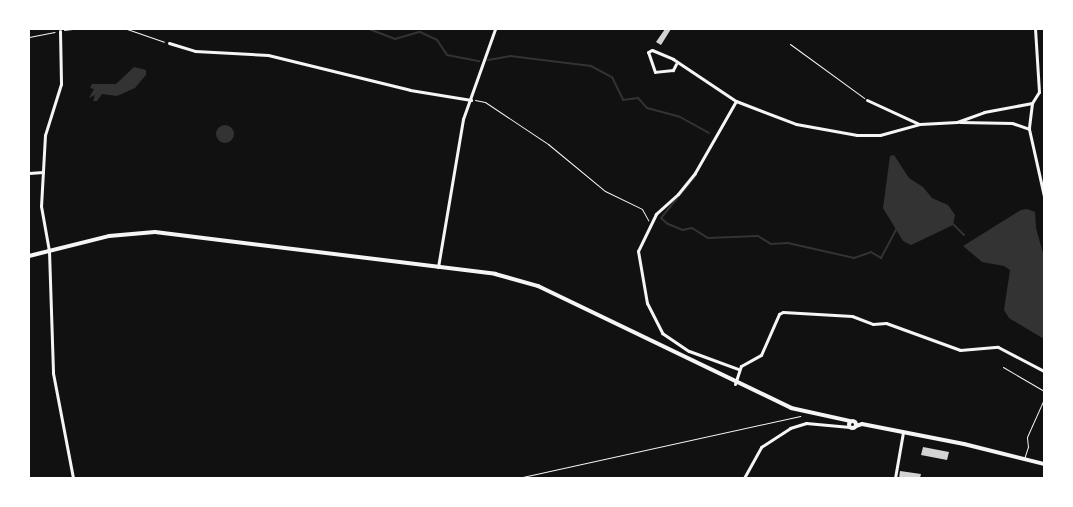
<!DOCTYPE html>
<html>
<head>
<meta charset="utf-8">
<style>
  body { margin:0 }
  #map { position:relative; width:1073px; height:507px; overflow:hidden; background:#111; font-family:"Asap Condensed",sans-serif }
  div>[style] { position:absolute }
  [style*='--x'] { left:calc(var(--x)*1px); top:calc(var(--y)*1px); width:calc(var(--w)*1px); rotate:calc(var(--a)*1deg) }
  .water>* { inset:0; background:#333 }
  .round { border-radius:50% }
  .stream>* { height:2px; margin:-1px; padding:0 1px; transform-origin:1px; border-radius:1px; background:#333 }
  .building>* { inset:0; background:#d3d3d3 }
  .path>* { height:1px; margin:-0.5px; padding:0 0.5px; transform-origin:0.5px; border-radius:0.5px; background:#f5f5f5 }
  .service>* { height:1px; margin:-0.5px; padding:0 0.5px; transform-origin:0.5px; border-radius:0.5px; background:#f5f5f5 }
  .minor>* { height:3px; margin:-1.5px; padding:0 1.5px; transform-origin:1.5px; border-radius:1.5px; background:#f5f5f5 }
  .tertiary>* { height:4px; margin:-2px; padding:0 2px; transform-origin:2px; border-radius:2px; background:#f5f5f5 }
  .tertiary>.ring { margin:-2px; padding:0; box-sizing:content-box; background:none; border:4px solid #f5f5f5; border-radius:50% }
  span { translate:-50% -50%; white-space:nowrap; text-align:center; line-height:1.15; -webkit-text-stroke:4px #fff; paint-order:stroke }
  .frame { position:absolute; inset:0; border:30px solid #fff; pointer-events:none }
</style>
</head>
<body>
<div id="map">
  <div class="water">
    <div style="clip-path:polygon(134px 67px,146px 70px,146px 75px,135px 88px,117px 96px,102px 94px,97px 101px,93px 101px,95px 95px,89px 98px,94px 89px,90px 88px,92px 84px,116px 84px)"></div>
    <div class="round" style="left:216px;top:125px;width:18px;height:18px"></div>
    <div style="clip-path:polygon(894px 155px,909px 178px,923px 187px,932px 198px,948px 205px,955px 215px,953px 225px,911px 245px,903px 241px,883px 208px,890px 156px)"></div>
    <div style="clip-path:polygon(1027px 209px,1035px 212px,1036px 228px,1044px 257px,1044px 339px,1009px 318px,1004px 310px,1010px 270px,1004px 266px,982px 262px,963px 246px,1021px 210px)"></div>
  </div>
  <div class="stream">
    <div style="--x:369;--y:29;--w:28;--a:21"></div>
    <div style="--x:395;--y:39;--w:26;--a:-16"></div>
    <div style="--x:420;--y:32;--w:19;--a:25"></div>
    <div style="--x:437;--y:40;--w:18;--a:56"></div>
    <div style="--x:447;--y:55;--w:33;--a:11"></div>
    <div style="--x:488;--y:60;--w:22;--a:-10"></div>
    <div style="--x:510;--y:56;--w:82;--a:7"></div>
    <div style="--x:591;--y:66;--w:24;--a:28"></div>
    <div style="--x:612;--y:77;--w:25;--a:64"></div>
    <div style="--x:623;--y:100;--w:15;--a:-8"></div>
    <div style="--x:638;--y:98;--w:13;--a:48"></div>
    <div style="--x:647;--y:108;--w:34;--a:15"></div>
    <div style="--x:680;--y:117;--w:33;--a:29"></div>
    <div style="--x:696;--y:175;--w:55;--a:129.1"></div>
    <div style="--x:661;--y:218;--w:9;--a:41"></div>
    <div style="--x:668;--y:224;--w:16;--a:22"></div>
    <div style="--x:683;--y:230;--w:9;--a:-13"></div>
    <div style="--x:692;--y:228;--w:19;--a:32"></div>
    <div style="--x:708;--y:238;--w:50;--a:-2.3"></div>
    <div style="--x:758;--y:236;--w:15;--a:32"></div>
    <div style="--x:771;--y:244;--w:17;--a:-3"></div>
    <div style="--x:788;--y:243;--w:68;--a:12.8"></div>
    <div style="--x:854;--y:258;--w:18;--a:-19"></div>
    <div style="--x:871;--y:252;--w:12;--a:31"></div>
    <div style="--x:881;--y:258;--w:32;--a:-62"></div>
    <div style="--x:952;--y:223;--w:17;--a:45"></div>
  </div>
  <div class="building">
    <div style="clip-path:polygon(665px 29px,671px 29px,661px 45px,656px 42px)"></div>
    <div style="clip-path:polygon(923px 447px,949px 452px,947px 460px,921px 455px)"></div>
    <div style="clip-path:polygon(900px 471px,921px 474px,920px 478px,899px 478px)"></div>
  </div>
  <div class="path">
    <div style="--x:127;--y:29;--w:39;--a:19"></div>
    <div style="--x:64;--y:30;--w:8;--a:-7"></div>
    <div style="--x:29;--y:37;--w:26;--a:-11"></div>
    <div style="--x:790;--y:44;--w:92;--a:36.1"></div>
    <div style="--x:475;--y:100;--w:10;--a:11"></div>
    <div style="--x:485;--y:102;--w:76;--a:33.7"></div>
    <div style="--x:548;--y:144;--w:74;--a:39.5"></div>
    <div style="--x:605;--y:191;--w:41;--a:25.9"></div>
    <div style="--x:642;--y:209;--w:13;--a:61"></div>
    <div style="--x:518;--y:478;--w:289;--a:-12.4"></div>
  </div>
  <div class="service">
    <div style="--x:1003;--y:367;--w:48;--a:30.3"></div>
    <div style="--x:1024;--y:459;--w:13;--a:-72"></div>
    <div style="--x:1028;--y:447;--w:10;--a:-96"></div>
    <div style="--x:1027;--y:437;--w:42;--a:-65.9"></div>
  </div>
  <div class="minor">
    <div style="--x:60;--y:31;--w:53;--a:88.9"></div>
    <div style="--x:61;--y:84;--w:53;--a:107.4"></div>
    <div style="--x:45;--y:135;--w:71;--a:93.2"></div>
    <div style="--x:41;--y:206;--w:46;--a:79.9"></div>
    <div style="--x:49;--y:251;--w:122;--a:88.1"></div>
    <div style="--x:53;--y:373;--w:107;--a:79.2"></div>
    <div style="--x:169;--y:43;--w:27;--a:17"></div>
    <div style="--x:195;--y:51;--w:73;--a:3.1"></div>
    <div style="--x:268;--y:55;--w:146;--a:13.8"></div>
    <div style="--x:410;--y:90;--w:62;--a:9.3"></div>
    <div style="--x:676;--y:64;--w:7;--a:117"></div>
    <div style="--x:673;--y:70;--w:18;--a:174"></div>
    <div style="--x:655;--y:72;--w:21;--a:-109"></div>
    <div style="--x:648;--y:52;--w:4;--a:-27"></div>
    <div style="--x:652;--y:50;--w:23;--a:23"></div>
    <div style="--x:673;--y:59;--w:76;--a:33.7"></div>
    <div style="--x:736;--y:101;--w:64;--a:21"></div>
    <div style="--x:796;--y:124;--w:62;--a:10.2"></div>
    <div style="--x:857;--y:135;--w:23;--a:0"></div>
    <div style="--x:880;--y:135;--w:41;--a:-15.4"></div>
    <div style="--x:920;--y:124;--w:37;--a:-3"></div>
    <div style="--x:957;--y:122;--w:29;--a:-20"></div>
    <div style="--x:984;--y:112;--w:49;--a:-10.6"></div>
    <div style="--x:867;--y:100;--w:57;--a:24.8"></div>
    <div style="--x:736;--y:101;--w:83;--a:119.7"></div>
    <div style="--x:695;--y:173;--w:27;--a:129"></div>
    <div style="--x:678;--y:194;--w:30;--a:138"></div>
    <div style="--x:656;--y:214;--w:41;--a:115.9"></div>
    <div style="--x:638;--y:251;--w:53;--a:80.2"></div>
    <div style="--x:647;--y:303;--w:34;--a:63"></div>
    <div style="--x:662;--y:333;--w:32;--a:34"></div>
    <div style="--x:689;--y:351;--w:52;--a:20.2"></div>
    <div style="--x:1032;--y:103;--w:26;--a:97"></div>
    <div style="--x:1029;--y:129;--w:69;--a:77.4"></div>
    <div style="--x:1044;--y:196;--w:35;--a:90"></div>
    <div style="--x:1032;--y:103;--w:13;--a:-58"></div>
    <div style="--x:1039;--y:92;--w:63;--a:-93.6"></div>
    <div style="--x:960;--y:122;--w:52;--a:1.1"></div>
    <div style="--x:1012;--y:123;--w:18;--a:19"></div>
    <div style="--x:29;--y:173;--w:14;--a:-4"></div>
    <div style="--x:438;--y:267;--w:150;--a:-80.4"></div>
    <div style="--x:463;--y:119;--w:96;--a:-70.4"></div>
    <div style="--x:735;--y:384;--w:19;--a:-72"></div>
    <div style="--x:741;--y:366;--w:23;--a:-29"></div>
    <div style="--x:761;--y:355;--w:45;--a:-66.3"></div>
    <div style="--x:779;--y:314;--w:4;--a:-27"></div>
    <div style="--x:783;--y:312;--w:69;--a:3.3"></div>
    <div style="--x:852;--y:316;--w:22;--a:21"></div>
    <div style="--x:873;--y:324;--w:13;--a:-4"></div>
    <div style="--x:886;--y:323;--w:79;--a:20"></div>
    <div style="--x:960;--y:350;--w:38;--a:-5"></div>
    <div style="--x:998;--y:347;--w:52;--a:27.6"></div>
    <div style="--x:744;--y:478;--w:35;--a:-61"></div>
    <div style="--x:761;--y:447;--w:35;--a:-33"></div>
    <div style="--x:790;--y:428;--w:17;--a:-17"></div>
    <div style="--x:806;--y:423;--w:44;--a:5.2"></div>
    <div style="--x:895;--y:478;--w:47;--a:-80.1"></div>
  </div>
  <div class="tertiary">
    <div style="--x:29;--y:256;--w:82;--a:-14"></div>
    <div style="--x:109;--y:236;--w:46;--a:-5"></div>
    <div style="--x:155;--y:232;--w:343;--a:7"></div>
    <div style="--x:495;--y:274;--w:45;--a:15.6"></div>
    <div style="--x:538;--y:286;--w:281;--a:25.7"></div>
    <div style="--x:791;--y:408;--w:60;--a:12.4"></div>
    <div class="ring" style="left:848.5px;top:420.5px;width:3px;height:3px"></div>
    <div style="--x:856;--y:426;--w:6;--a:-18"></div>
    <div style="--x:862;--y:424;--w:104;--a:11.1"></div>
    <div style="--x:964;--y:444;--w:82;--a:14"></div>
  </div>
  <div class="frame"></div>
</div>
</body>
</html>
